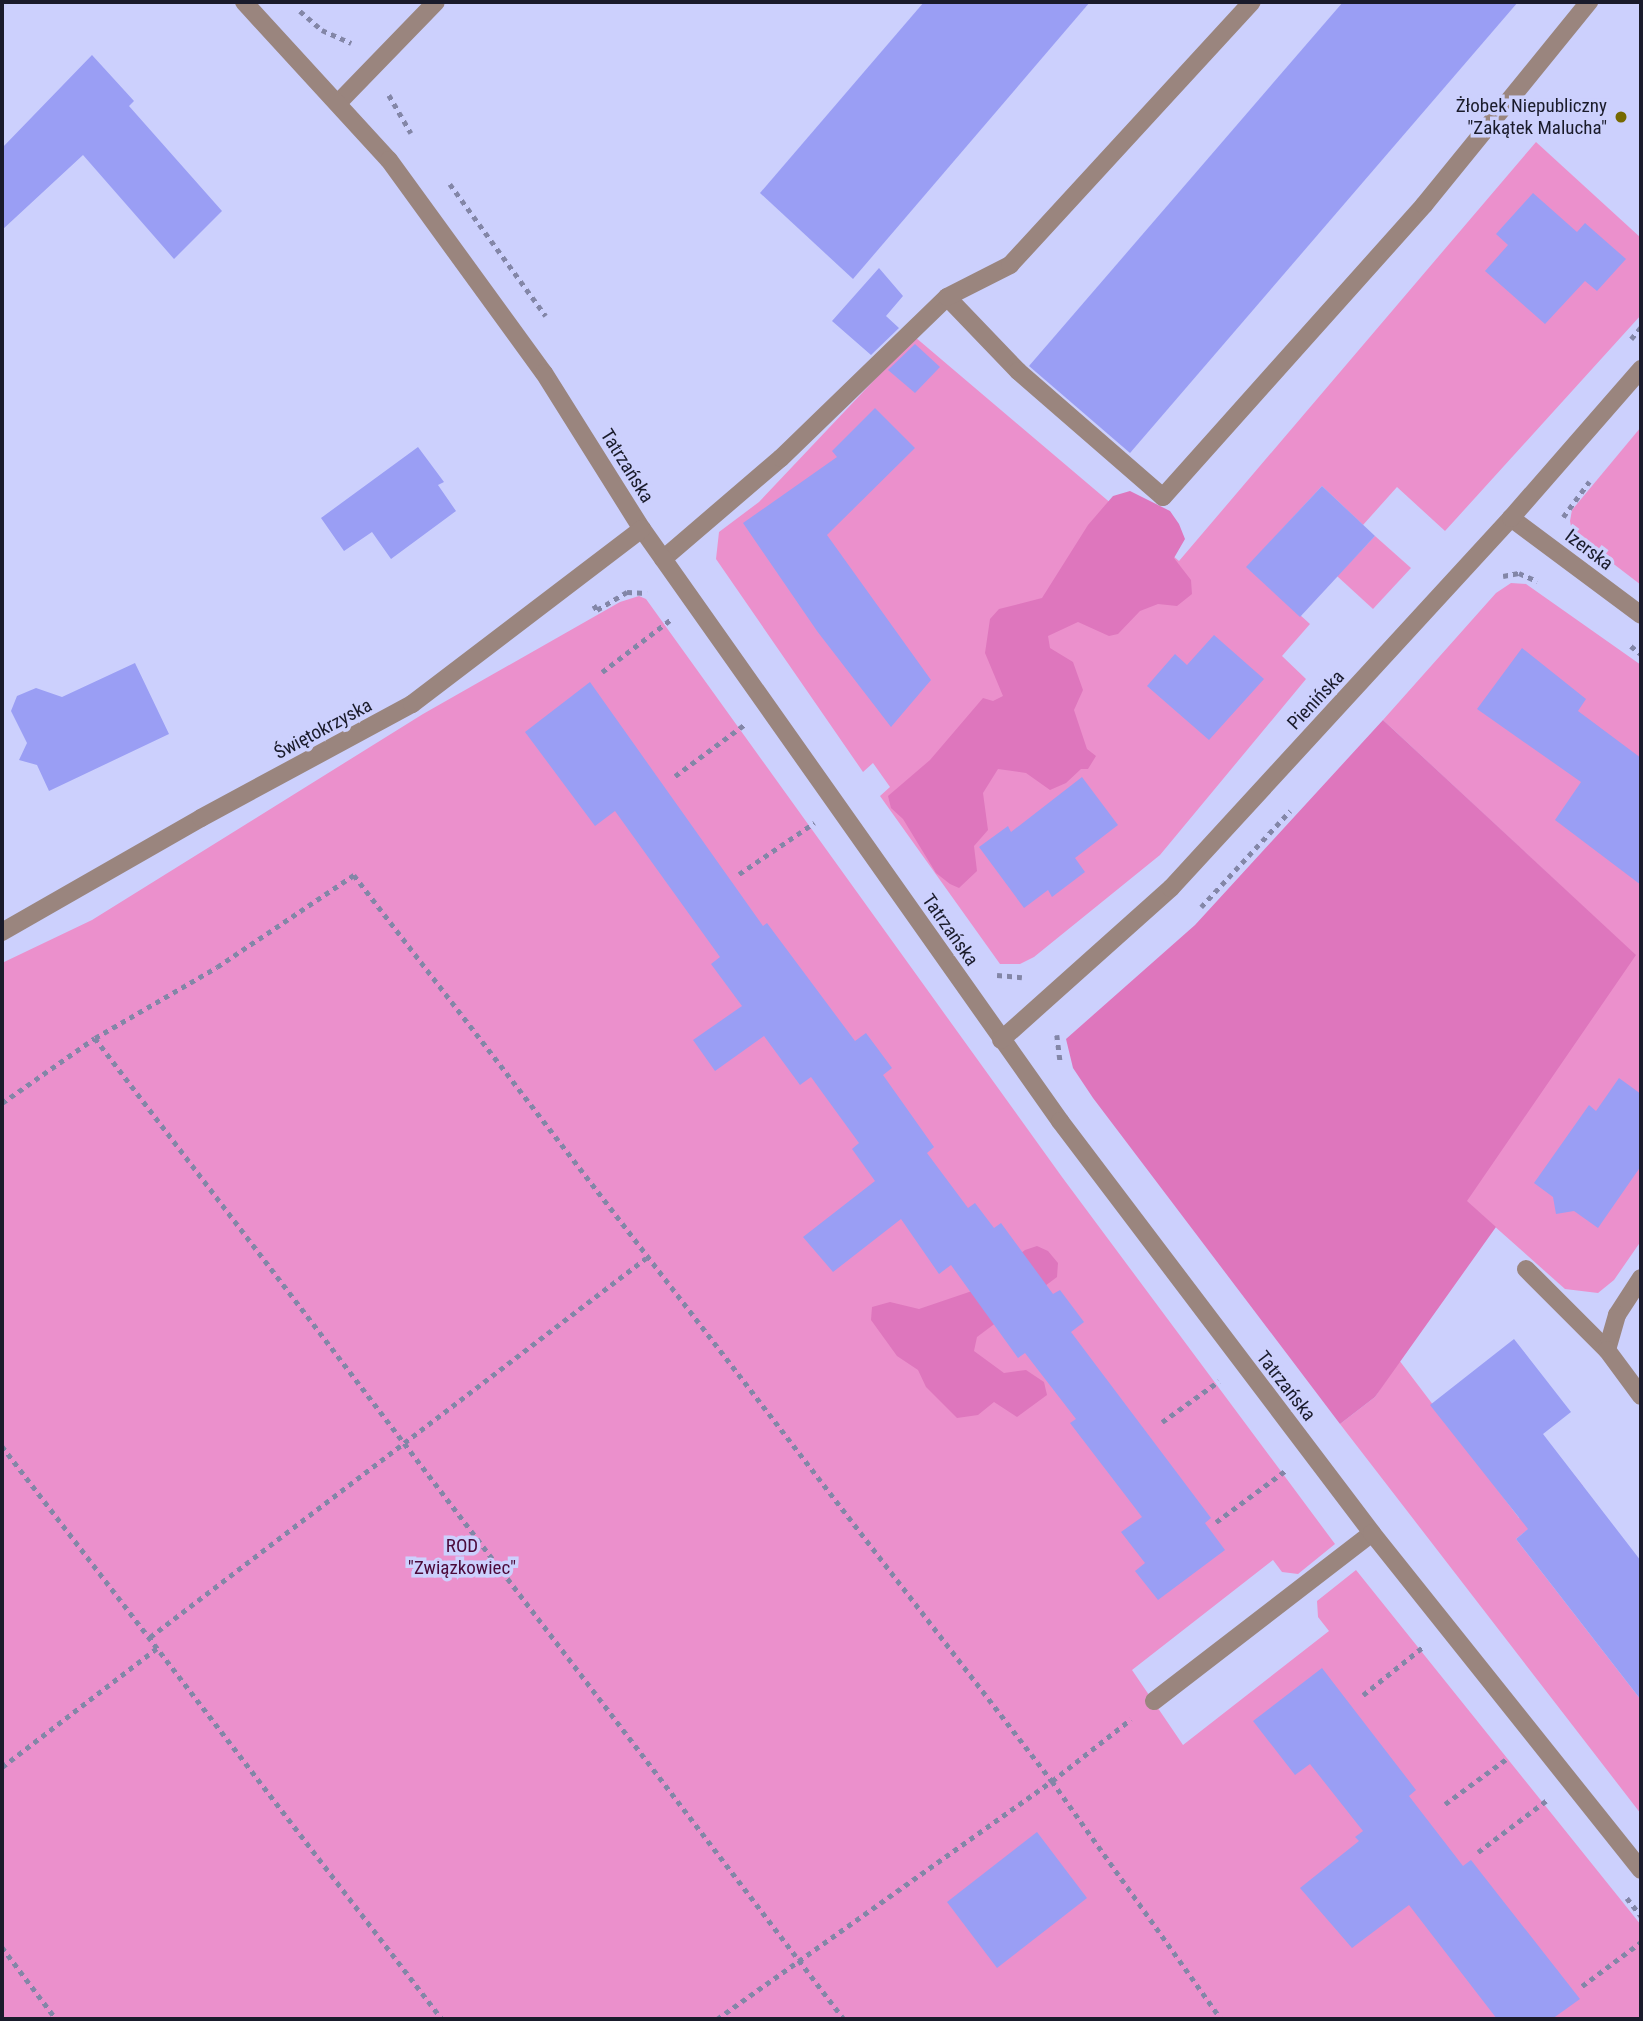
<!DOCTYPE html>
<html>
<head>
<meta charset="utf-8">
<style>
  body { margin:0 }
  #map { position:relative; width:1643px; height:2021px; overflow:hidden; background:#ccd0fd; font-family:"Roboto Condensed",sans-serif }
  div>[style] { position:absolute }
  [style*='--x'] { left:calc(var(--x)*1px); top:calc(var(--y)*1px); width:calc(var(--w)*1px); rotate:calc(var(--a)*1deg) }
  .green>* { inset:0; background:#eb90cc }
  .forest>* { inset:0; background:#de76bd }
  .building>* { inset:0; background:#9a9ef4 }
  .path>* { height:4.5px; margin-top:-2.25px; transform-origin:0; background:repeating-linear-gradient(90deg,#8386a7 0 5px,transparent 0 10px) }
  .lane>* { height:18px; margin:-9px; padding:0 9px; transform-origin:9px; border-radius:9px; background:#9a857e }
  .street>* { height:18px; margin:-9px; padding:0 9px; transform-origin:9px; border-radius:9px; background:#9a857e }
  .dots>* { width:19px; height:19px; translate:-50% -50%; box-sizing:border-box; border:4px solid #ccd0fd; border-radius:50% }
  span { translate:-50% -50%; white-space:nowrap; text-align:center; line-height:1.15; -webkit-text-stroke:7px #ccd0fd; paint-order:stroke }
  .poi-label { font-size:19px; color:#1a1b2b }
  .right { translate:-100% -50%; text-align:right }
  .street-label { font-size:19px; color:#1a1b2b }
  .park-label { font-size:19px; color:#4b0a3a }
  .frame { position:absolute; inset:0; border:4px solid #1a1b2b; pointer-events:none }
</style>
</head>
<body>
<div id="map">
  <div class="green">
    <div style="clip-path:polygon(1536px 142px,1641px 238px,1641px 315px,1445px 531px,1397px 487px,1363px 525px,1322px 486px,1247px 567px,1310px 624px,1282px 656px,1306px 679px,1160px 855px,1034px 957px,1020px 964px,1000px 964px,880px 796px,890px 787px,873px 763px,863px 772px,716px 559px,719px 532px,759px 502px,915px 337px,1179px 561px)"></div>
    <div style="clip-path:polygon(1641px 427px,1641px 585px,1572px 532px,1570px 521px,1572px 510px)"></div>
    <div style="clip-path:polygon(1375px 536px,1411px 568px,1373px 609px,1337px 576px)"></div>
    <div style="clip-path:polygon(1511px 583px,1526px 584px,1641px 665px,1641px 1241px,1614px 1280px,1598px 1293px,1565px 1289px,1466px 1201px,1635px 955px,1383px 720px,1496px 593px)"></div>
    <div style="clip-path:polygon(639px 596px,646px 599px,1062px 1177px,1335px 1544px,1298px 1574px,1282px 1572px,1273px 1560px,1132px 1670px,1183px 1745px,1329px 1631px,1318px 1617px,1317px 1601px,1356px 1570px,1641px 1925px,1641px 2019px,2px 2019px,2px 963px,92px 920px,423px 714px,620px 602px)"></div>
    <div style="clip-path:polygon(1399px 1360px,1519px 1518px,1575px 1476px,1583px 1486px,1516px 1539px,1641px 1700px,1641px 1814px,1340px 1424px,1375px 1397px)"></div>
  </div>
  <div class="forest">
    <div style="clip-path:polygon(1130px 491px,1170px 511px,1179px 524px,1185px 539px,1174px 558px,1191px 580px,1192px 594px,1177px 606px,1158px 604px,1140px 611px,1118px 634px,1109px 636px,1078px 622px,1048px 636px,1050px 648px,1073px 662px,1083px 690px,1074px 710px,1087px 749px,1096px 756px,1088px 769px,1081px 769px,1066px 783px,1050px 790px,1026px 773px,998px 769px,983px 793px,988px 830px,974px 846px,977px 871px,959px 888px,950px 884px,936px 873px,903px 819px,891px 808px,888px 796px,930px 760px,983px 698px,993px 701px,1003px 696px,985px 653px,990px 619px,999px 609px,1042px 598px,1088px 525px,1113px 496px)"></div>
    <div style="clip-path:polygon(1383px 720px,1636px 955px,1467px 1201px,1496px 1227px,1375px 1397px,1340px 1424px,1093px 1098px,1073px 1068px,1066px 1039px,1195px 925px)"></div>
    <div style="clip-path:polygon(1037px 1246px,1048px 1251px,1058px 1263px,1057px 1277px,977px 1337px,974px 1351px,1004px 1373px,1026px 1370px,1044px 1382px,1047px 1395px,1017px 1417px,994px 1402px,978px 1415px,957px 1418px,926px 1387px,918px 1370px,897px 1356px,871px 1320px,872px 1307px,890px 1302px,919px 1309px,972px 1291px,1025px 1250px)"></div>
  </div>
  <div class="building">
    <div style="clip-path:polygon(924px 2px,1090px 2px,853px 279px,760px 193px)"></div>
    <div style="clip-path:polygon(1343px 2px,1518px 2px,1130px 453px,1029px 366px)"></div>
    <div style="clip-path:polygon(92px 55px,134px 101px,129px 106px,222px 211px,174px 259px,83px 155px,2px 230px,2px 148px)"></div>
    <div style="clip-path:polygon(1533px 193px,1577px 232px,1585px 223px,1626px 259px,1597px 291px,1585px 281px,1545px 324px,1485px 271px,1508px 245px,1496px 234px)"></div>
    <div style="clip-path:polygon(879px 268px,903px 296px,886px 316px,899px 328px,871px 355px,832px 321px)"></div>
    <div style="clip-path:polygon(915px 344px,940px 367px,915px 393px,888px 370px)"></div>
    <div style="clip-path:polygon(875px 408px,915px 448px,827px 535px,931px 680px,891px 727px,817px 631px,743px 523px,837px 457px,832px 451px)"></div>
    <div style="clip-path:polygon(418px 447px,444px 482px,438px 485px,456px 511px,391px 559px,372px 532px,344px 551px,321px 518px)"></div>
    <div style="clip-path:polygon(1322px 486px,1375px 536px,1300px 617px,1246px 567px)"></div>
    <div style="clip-path:polygon(1214px 635px,1264px 679px,1209px 740px,1147px 686px,1175px 654px,1187px 665px)"></div>
    <div style="clip-path:polygon(1522px 648px,1586px 699px,1578px 711px,1641px 758px,1641px 885px,1555px 820px,1581px 782px,1477px 709px)"></div>
    <div style="clip-path:polygon(135px 663px,169px 734px,49px 791px,37px 765px,19px 760px,27px 743px,11px 711px,17px 696px,36px 688px,62px 697px)"></div>
    <div style="clip-path:polygon(590px 682px,763px 926px,767px 923px,855px 1041px,866px 1033px,892px 1068px,883px 1075px,934px 1147px,927px 1153px,968px 1208px,975px 1203px,994px 1228px,1001px 1223px,1053px 1294px,1060px 1290px,1084px 1322px,1071px 1332px,1211px 1518px,1205px 1523px,1225px 1550px,1158px 1600px,1135px 1571px,1145px 1563px,1121px 1532px,1142px 1517px,1070px 1423px,1076px 1419px,1025px 1353px,1018px 1358px,951px 1265px,939px 1274px,901px 1219px,833px 1272px,803px 1237px,875px 1181px,852px 1149px,859px 1143px,811px 1077px,800px 1085px,764px 1036px,715px 1071px,693px 1040px,742px 1006px,711px 964px,720px 957px,615px 811px,595px 826px,525px 732px)"></div>
    <div style="clip-path:polygon(1082px 777px,1118px 825px,1075px 858px,1085px 872px,1052px 897px,1048px 890px,1024px 908px,979px 847px,1008px 826px,1011px 832px)"></div>
    <div style="clip-path:polygon(1619px 1078px,1641px 1094px,1641px 1166px,1598px 1228px,1574px 1211px,1556px 1214px,1553px 1197px,1534px 1183px,1589px 1105px,1596px 1111px)"></div>
    <div style="clip-path:polygon(1514px 1339px,1571px 1412px,1543px 1434px,1641px 1561px,1641px 1700px,1516px 1539px,1528px 1529px,1430px 1405px)"></div>
    <div style="clip-path:polygon(1322px 1668px,1416px 1790px,1409px 1796px,1463px 1866px,1471px 1860px,1580px 1999px,1552px 2019px,1497px 2019px,1409px 1905px,1352px 1948px,1300px 1888px,1359px 1841px,1355px 1837px,1363px 1831px,1310px 1764px,1295px 1775px,1253px 1721px)"></div>
    <div style="clip-path:polygon(1037px 1832px,1087px 1898px,997px 1968px,947px 1902px)"></div>
  </div>
  <div class="path">
    <div style="--x:300;--y:11;--w:29;--a:41"></div>
    <div style="--x:322;--y:30;--w:32;--a:24"></div>
    <div style="--x:389;--y:95;--w:44;--a:59.9"></div>
    <div style="--x:450;--y:184;--w:163;--a:54"></div>
    <div style="--x:1631;--y:339;--w:16;--a:-50"></div>
    <div style="--x:1563;--y:517;--w:44;--a:-53.4"></div>
    <div style="--x:1503;--y:576;--w:16;--a:-11"></div>
    <div style="--x:1519;--y:573;--w:20;--a:24"></div>
    <div style="--x:594;--y:605;--w:6;--a:59"></div>
    <div style="--x:597;--y:610;--w:35;--a:-31"></div>
    <div style="--x:627;--y:592;--w:20;--a:3"></div>
    <div style="--x:1631;--y:646;--w:13;--a:39"></div>
    <div style="--x:602;--y:672;--w:86;--a:-37.4"></div>
    <div style="--x:675;--y:776;--w:86;--a:-36.5"></div>
    <div style="--x:739;--y:874;--w:91;--a:-34.2"></div>
    <div style="--x:1201;--y:907;--w:131;--a:-47.2"></div>
    <div style="--x:997;--y:975;--w:25;--a:5"></div>
    <div style="--x:1057;--y:1035;--w:26;--a:83"></div>
    <div style="--x:95;--y:1038;--w:141;--a:-30.2"></div>
    <div style="--x:217;--y:967;--w:165;--a:-33.9"></div>
    <div style="--x:354;--y:875;--w:1144;--a:52.39"></div>
    <div style="--x:1052;--y:1781;--w:292;--a:54.6"></div>
    <div style="--x:2;--y:1103;--w:113;--a:-35"></div>
    <div style="--x:95;--y:1038;--w:1234;--a:52.64"></div>
    <div style="--x:1162;--y:1422;--w:70;--a:-35.7"></div>
    <div style="--x:2;--y:1446;--w:722;--a:52.48"></div>
    <div style="--x:1216;--y:1522;--w:86;--a:-36.5"></div>
    <div style="--x:150;--y:1637;--w:624;--a:-37.38"></div>
    <div style="--x:1363;--y:1695;--w:77;--a:-38.7"></div>
    <div style="--x:2;--y:1767;--w:195;--a:-37.5"></div>
    <div style="--x:1445;--y:1804;--w:79;--a:-36.3"></div>
    <div style="--x:1478;--y:1852;--w:86;--a:-37"></div>
    <div style="--x:1627;--y:1898;--w:23;--a:52"></div>
    <div style="--x:2;--y:1947;--w:90;--a:53.1"></div>
    <div style="--x:1582;--y:1986;--w:74;--a:-36.7"></div>
    <div style="--x:717;--y:2019;--w:411;--a:-35.4"></div>
    <div style="--x:1052;--y:1781;--w:100;--a:-38.1"></div>
  </div>
  <div class="lane">
    <div style="--x:339;--y:102;--w:139;--a:-45.9"></div>
    <div style="--x:947;--y:297;--w:103;--a:46.2"></div>
    <div style="--x:1018;--y:371;--w:192;--a:41"></div>
    <div style="--x:1163;--y:497;--w:392;--a:-48.2"></div>
    <div style="--x:1424;--y:205;--w:262;--a:-50.9"></div>
    <div style="--x:663;--y:559;--w:155;--a:-40.6"></div>
    <div style="--x:781;--y:458;--w:231;--a:-44.1"></div>
    <div style="--x:947;--y:297;--w:71;--a:-26.9"></div>
    <div style="--x:1010;--y:265;--w:357;--a:-47.4"></div>
    <div style="--x:2;--y:932;--w:229;--a:-29.8"></div>
    <div style="--x:1154;--y:1701;--w:275;--a:-37.6"></div>
  </div>
  <div class="street">
    <div style="--x:244;--y:2;--w:214;--a:47.5"></div>
    <div style="--x:389;--y:160;--w:263;--a:54"></div>
    <div style="--x:544;--y:373;--w:184;--a:57.9"></div>
    <div style="--x:642;--y:529;--w:725;--a:54.77"></div>
    <div style="--x:1060;--y:1121;--w:517;--a:52.86"></div>
    <div style="--x:1372;--y:1533;--w:431;--a:51.4"></div>
    <div style="--x:1511;--y:518;--w:162;--a:36.7"></div>
    <div style="--x:201;--y:818;--w:240;--a:-28.4"></div>
    <div style="--x:412;--y:704;--w:289;--a:-37.3"></div>
    <div style="--x:1001;--y:1040;--w:228;--a:-41.8"></div>
    <div style="--x:1171;--y:888;--w:502;--a:-47.42"></div>
    <div style="--x:1511;--y:518;--w:198;--a:-48.9"></div>
    <div style="--x:1526;--y:1269;--w:115;--a:45"></div>
    <div style="--x:1641;--y:1278;--w:44;--a:123"></div>
    <div style="--x:1617;--y:1315;--w:36;--a:106"></div>
    <div style="--x:1607;--y:1350;--w:57;--a:53.5"></div>
  </div>
  <div class="dots">
    <div style="left:1621px;top:117px;background:#766900"></div>
  </div>
  <div class="poi-label">
    <span class="right" style="left:1607px;top:117px">Żłobek Niepubliczny<br>"Zakątek Malucha"</span>
  </div>
  <div class="street-label">
    <span style="left:627px;top:466px;rotate:58deg">Tatrzańska</span>
    <span style="left:1589px;top:550px;rotate:37deg">Izerska</span>
    <span style="left:1316px;top:700px;rotate:-47deg">Pienińska</span>
    <span style="left:323px;top:729px;rotate:-28deg">Świętokrzyska</span>
    <span style="left:950px;top:930px;rotate:55deg">Tatrzańska</span>
    <span style="left:1286px;top:1386px;rotate:52deg">Tatrzańska</span>
  </div>
  <div class="park-label">
    <span style="left:462px;top:1557px">ROD<br>"Związkowiec"</span>
  </div>
  <div class="frame"></div>
</div>
</body>
</html>
